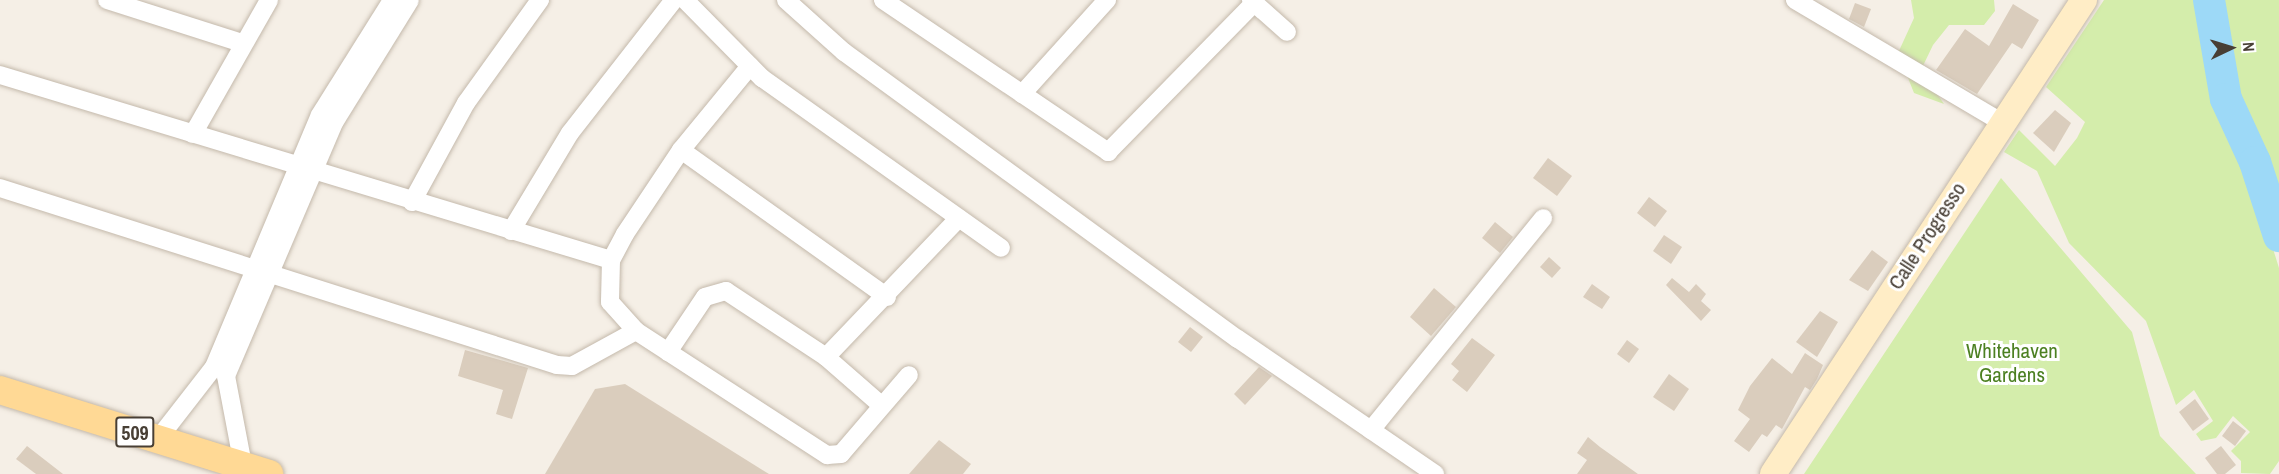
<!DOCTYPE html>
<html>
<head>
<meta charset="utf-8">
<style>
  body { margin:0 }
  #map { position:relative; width:2279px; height:474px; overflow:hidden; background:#f5efe6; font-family:"Archivo Narrow",sans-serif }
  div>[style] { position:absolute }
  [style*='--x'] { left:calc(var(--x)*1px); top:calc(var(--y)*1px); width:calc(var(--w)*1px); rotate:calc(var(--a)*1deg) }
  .green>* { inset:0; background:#d4edab }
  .river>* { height:32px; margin:-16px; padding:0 16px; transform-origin:16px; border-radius:16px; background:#9dd9f7 }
  .building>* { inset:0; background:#dacdbd }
  .roads { filter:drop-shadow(0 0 2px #c4b9ab) drop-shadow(0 0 2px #c4b9ab) }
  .street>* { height:18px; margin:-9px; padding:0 9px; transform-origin:9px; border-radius:9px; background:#fff }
  .secondary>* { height:26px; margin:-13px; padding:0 13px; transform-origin:13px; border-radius:13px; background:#ffedc6 }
  .primary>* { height:28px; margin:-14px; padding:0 14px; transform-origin:14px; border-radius:14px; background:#ffd995 }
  span { translate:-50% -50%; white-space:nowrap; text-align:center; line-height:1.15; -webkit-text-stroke:6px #fff; paint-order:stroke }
  .shield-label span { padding:2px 4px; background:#fff; border:2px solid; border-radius:4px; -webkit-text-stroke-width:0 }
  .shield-label { font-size:20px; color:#483f35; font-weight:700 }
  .street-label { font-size:21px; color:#483f35 }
  .park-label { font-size:21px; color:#4c8022 }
  .north { position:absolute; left:2201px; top:18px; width:60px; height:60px; -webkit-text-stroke:4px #fff; paint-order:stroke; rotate:86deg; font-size:16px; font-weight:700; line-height:24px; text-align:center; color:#483f35 }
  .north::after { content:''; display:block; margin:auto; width:21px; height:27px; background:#483f35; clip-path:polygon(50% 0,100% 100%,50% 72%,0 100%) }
</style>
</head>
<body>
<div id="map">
  <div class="green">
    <div style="clip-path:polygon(1911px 0,1994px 0,1995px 11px,1984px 25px,1949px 25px,1933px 45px,1921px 70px,1944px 104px,1914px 93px,1898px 53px,1914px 18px)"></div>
    <div style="clip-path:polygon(2104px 0,2201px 0,2228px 133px,2250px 175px,2279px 268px,2279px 461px,2270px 474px,2241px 473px,2241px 461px,2231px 451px,2250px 432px,2233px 416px,2216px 438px,2201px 441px,2196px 434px,2213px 421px,2194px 390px,2176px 405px,2146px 321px,2069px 243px,2037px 171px,2004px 152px,2019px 130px,2055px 166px,2077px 138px,2085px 122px,2046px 87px)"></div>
    <div style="clip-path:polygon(2217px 0,2279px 0,2279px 220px,2231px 93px,2230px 50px)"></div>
    <div style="clip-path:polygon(2001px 178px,2132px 332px,2160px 436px,2196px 474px,1804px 474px)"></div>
  </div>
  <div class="river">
    <div style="--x:2209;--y:0;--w:100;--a:80.3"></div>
    <div style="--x:2226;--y:99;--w:69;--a:65.3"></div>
    <div style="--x:2255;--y:162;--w:78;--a:72"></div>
  </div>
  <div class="building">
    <div style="clip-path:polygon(1855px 3px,1871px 9px,1864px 27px,1849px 19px)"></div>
    <div style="clip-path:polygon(2013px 4px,2039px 20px,2022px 49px,2012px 43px,1977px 94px,1936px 70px,1965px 29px,1989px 46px)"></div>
    <div style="clip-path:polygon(2055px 110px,2071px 123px,2054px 152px,2033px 133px)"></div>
    <div style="clip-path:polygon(1548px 158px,1572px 176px,1557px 196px,1533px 178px)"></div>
    <div style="clip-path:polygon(1649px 197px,1667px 211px,1655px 227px,1637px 213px)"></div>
    <div style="clip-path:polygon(1495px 222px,1513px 237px,1500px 253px,1482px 238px)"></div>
    <div style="clip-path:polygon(1664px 235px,1682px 247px,1671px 264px,1653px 251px)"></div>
    <div style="clip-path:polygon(1872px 250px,1888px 262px,1868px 291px,1849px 280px)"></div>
    <div style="clip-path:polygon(1549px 257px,1561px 268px,1552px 278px,1540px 267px)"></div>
    <div style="clip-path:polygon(1672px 278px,1689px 292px,1696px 284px,1706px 294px,1701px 301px,1711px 310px,1701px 321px,1666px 285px)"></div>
    <div style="clip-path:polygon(1592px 284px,1610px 297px,1602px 309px,1583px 297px)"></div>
    <div style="clip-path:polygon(1434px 288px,1456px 307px,1431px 336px,1410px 317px)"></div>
    <div style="clip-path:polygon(1820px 311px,1838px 322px,1817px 357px,1796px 342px)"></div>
    <div style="clip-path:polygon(1190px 327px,1203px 337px,1191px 352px,1178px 342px)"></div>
    <div style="clip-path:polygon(1472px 338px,1495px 355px,1467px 392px,1452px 380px,1459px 371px,1451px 364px)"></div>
    <div style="clip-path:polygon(1627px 340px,1639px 349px,1629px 363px,1617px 354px)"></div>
    <div style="clip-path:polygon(465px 350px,528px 368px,512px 419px,496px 414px,503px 390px,458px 376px)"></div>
    <div style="clip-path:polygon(1805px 353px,1823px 365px,1817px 379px,1810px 390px,1805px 387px,1782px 429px,1776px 425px,1767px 437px,1762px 434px,1749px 452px,1734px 441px,1750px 419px,1738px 410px,1750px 386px,1772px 358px,1792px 374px)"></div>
    <div style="clip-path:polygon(1259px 367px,1272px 376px,1245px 405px,1234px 394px)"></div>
    <div style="clip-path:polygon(1669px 374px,1689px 389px,1674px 411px,1653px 397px)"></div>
    <div style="clip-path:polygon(625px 384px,769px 474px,545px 474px,595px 389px)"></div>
    <div style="clip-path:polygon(2195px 399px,2209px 419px,2193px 431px,2179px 412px)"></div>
    <div style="clip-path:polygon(2233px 421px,2246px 431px,2235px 446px,2222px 436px)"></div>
    <div style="clip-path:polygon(1588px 437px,1600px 447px,1638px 474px,1577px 474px,1587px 460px,1577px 453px)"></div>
    <div style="clip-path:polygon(939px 440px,971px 464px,963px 474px,909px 474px)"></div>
    <div style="clip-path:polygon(27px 446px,63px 474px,36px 474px,16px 459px)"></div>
    <div style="clip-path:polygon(2221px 446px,2236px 465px,2225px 474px,2217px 474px,2205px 458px)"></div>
  </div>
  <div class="roads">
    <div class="street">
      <div style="--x:107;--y:0;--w:142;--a:17.7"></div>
      <div style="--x:685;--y:0;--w:110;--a:45.4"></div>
      <div style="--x:762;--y:78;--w:293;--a:35.4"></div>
      <div style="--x:786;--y:0;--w:78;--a:41.9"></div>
      <div style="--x:844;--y:52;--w:487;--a:36.1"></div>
      <div style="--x:1238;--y:339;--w:239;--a:34.4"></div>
      <div style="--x:883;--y:0;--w:272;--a:34"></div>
      <div style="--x:1108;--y:152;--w:209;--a:-45.6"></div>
      <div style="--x:1251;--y:0;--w:48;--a:41.6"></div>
      <div style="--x:1795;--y:0;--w:238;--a:30.6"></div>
      <div style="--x:750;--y:66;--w:109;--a:129.4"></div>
      <div style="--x:681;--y:150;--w:101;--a:123.7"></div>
      <div style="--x:625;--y:234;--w:30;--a:118"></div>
      <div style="--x:611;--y:260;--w:42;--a:91.4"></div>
      <div style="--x:610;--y:302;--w:39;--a:48"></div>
      <div style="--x:636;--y:331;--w:228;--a:33"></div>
      <div style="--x:827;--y:455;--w:14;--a:-4"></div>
      <div style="--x:841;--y:454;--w:104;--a:-49.3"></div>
      <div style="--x:0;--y:75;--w:638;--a:16.85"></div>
      <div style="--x:1022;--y:94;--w:127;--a:-47.9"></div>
      <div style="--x:193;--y:134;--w:154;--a:-60.4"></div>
      <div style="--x:681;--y:150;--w:253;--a:35.5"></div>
      <div style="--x:0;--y:188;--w:584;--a:17.63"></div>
      <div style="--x:557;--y:365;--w:15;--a:4"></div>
      <div style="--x:572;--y:366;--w:73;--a:-28.7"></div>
      <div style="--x:412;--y:202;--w:113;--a:-61.4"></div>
      <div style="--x:466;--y:103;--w:127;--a:-54.3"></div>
      <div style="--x:511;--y:231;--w:114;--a:-59"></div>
      <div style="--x:570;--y:133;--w:169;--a:-52"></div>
      <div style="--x:668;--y:352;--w:66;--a:-56.1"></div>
      <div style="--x:705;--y:297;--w:22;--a:-16"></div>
      <div style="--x:726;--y:291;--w:120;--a:33.4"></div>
      <div style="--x:826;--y:357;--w:73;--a:41.1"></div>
      <div style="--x:826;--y:357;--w:192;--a:-46.3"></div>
      <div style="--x:1371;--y:430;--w:273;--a:-50.9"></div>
      <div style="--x:158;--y:439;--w:91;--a:-52.1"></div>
      <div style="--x:214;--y:367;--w:273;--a:-67.2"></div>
      <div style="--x:320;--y:115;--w:136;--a:-57.9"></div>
      <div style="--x:243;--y:465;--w:91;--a:-100.8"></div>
      <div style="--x:226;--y:376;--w:277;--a:-66.9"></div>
      <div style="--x:335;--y:121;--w:142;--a:-58.2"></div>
    </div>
    <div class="secondary">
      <div style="--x:1773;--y:474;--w:567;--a:-56.73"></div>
    </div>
    <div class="primary">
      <div style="--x:0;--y:390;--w:282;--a:17.3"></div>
    </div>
  </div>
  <div class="shield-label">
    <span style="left:135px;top:432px">509</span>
  </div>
  <div class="street-label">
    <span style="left:1927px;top:236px;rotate:-57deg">Calle Progresso</span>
  </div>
  <div class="park-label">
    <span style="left:2012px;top:363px">Whitehaven<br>Gardens</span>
  </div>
  <div class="north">N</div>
</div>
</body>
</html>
